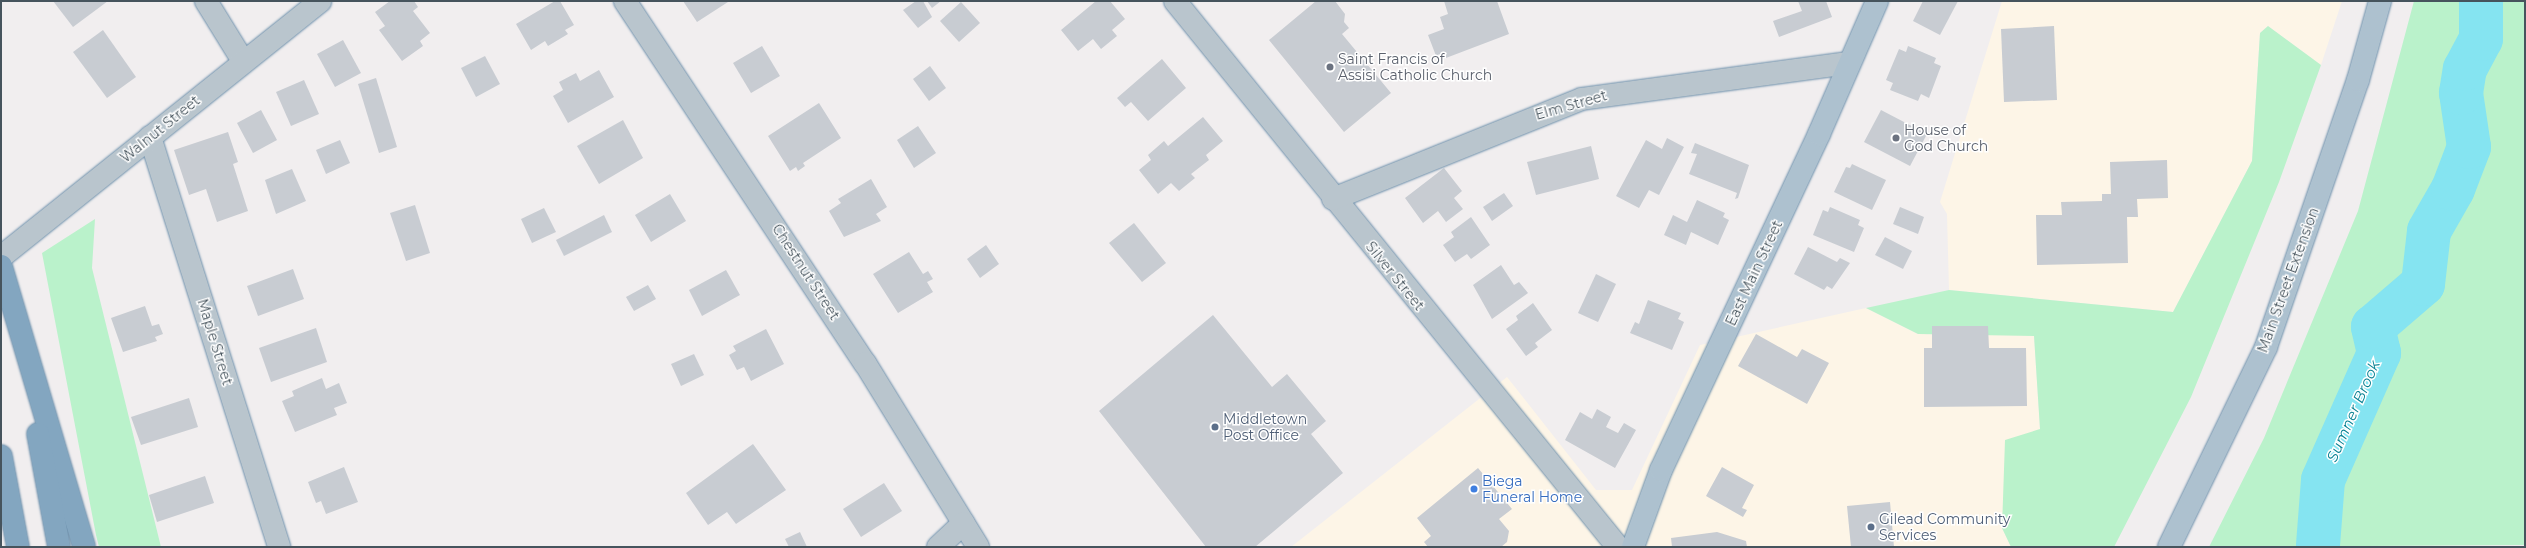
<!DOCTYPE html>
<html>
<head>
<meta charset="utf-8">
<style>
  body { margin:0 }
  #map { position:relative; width:2526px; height:548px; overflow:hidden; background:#f1eeef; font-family:Montserrat,sans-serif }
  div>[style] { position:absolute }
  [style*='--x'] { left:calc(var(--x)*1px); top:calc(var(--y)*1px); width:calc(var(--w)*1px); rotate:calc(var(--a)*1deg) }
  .commercial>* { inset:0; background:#fdf5e7 }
  .green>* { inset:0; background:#baf2cb }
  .river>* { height:44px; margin:-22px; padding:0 22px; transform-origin:22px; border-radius:22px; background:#85e4f1 }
  .building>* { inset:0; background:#c8ccd2 }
  .roads { filter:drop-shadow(0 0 1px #6f91ac) drop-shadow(0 0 1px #6f91ac) }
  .minor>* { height:22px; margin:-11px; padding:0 11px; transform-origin:11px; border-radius:11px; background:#b9c5cd }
  .major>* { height:22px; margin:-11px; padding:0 11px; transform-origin:11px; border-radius:11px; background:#adc1cf }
  .highway>* { height:22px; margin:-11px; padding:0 11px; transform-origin:11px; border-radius:11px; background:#83a6c0 }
  .dots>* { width:11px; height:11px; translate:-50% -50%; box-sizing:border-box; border:2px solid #fff; border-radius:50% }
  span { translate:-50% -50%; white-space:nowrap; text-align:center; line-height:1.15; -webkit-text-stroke:3px #fff; paint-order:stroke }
  .worship-label { font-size:14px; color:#5b616d }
  .left { translate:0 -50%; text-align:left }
  .street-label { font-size:14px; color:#46545d }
  .service-label { font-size:14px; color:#4e5e75 }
  .shop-label { font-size:14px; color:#366cbe }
  .water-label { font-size:15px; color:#078192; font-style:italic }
  .frame { position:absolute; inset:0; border:2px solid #46545d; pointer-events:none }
</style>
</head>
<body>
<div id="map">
  <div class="commercial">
    <div style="clip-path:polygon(2002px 1px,2342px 1px,2321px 65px,2268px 26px,2260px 33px,2252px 161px,2173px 312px,1949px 290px,1947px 214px,1940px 202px)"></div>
    <div style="clip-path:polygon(1866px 308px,1918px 334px,2034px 335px,2040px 429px,2002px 528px,2011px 547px,1291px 547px,1507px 377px,1596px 490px,1632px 490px,1700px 345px)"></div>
  </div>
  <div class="green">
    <div style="clip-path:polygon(2414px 1px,2525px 1px,2525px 545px,2209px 547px,2264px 438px,2358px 211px)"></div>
    <div style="clip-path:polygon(2268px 26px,2321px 65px,2279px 182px,2191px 397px,2114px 547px,2011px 547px,2002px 528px,2005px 440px,2040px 429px,2034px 336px,1918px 334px,1866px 308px,1949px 290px,2173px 312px,2252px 161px,2260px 33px)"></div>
    <div style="clip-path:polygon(95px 219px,92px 268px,161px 547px,99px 547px,96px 535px,42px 253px)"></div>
  </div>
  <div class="river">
    <div style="--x:2318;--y:545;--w:65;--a:-85.6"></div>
    <div style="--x:2323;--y:480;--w:139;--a:-66.2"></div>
    <div style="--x:2379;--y:353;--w:27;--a:-103"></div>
    <div style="--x:2373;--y:327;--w:66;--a:-40.7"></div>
    <div style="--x:2423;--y:284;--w:53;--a:-83.5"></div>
    <div style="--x:2429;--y:231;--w:48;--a:-60.3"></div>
    <div style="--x:2453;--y:189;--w:45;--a:-69.1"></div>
    <div style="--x:2469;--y:147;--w:55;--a:-98.4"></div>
    <div style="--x:2461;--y:93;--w:24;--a:-81"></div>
    <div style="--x:2465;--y:69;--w:34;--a:-62"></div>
    <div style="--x:2481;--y:39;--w:38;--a:-90"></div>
  </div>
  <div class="building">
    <div style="clip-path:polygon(53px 1px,108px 1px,73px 27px)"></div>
    <div style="clip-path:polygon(390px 1px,414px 1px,418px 7px,413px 11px,430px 33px,420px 41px,423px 46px,402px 61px,379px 30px,385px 26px,375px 12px)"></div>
    <div style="clip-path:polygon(555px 1px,560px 1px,574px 25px,565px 30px,568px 34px,548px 46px,545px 41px,531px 50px,516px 24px)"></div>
    <div style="clip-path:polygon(683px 1px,727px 1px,728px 2px,697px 22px)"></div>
    <div style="clip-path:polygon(916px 1px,923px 1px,932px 17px,918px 28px,903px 10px)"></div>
    <div style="clip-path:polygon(927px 1px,941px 1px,932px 8px)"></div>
    <div style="clip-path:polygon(1096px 1px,1110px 1px,1125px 19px,1112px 30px,1117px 36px,1101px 49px,1093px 39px,1078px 51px,1061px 30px)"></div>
    <div style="clip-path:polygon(1316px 1px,1335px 1px,1345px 14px,1344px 22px,1349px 28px,1342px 34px,1391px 93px,1344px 132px,1269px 40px)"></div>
    <div style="clip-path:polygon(1444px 1px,1497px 1px,1509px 34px,1438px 61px,1428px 35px,1444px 29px,1440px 17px,1448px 14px)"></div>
    <div style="clip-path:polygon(1798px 1px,1826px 1px,1832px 17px,1779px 37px,1773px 21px,1802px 11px)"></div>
    <div style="clip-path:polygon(1923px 1px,1958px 1px,1940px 35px,1913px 21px)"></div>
    <div style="clip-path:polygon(961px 2px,980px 23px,959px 42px,940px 21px)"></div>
    <div style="clip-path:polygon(2054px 26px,2057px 100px,2004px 102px,2001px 29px)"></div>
    <div style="clip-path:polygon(103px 30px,136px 77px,107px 98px,73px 52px)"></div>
    <div style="clip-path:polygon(343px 40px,361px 73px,335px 87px,317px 54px)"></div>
    <div style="clip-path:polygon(762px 46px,780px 76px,751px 93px,733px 63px)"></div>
    <div style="clip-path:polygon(1908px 46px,1936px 58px,1934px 63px,1941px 66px,1929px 98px,1921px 94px,1918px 101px,1890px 90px,1893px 83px,1886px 80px,1899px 49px,1906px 52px)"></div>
    <div style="clip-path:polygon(485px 56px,500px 84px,476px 97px,461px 68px)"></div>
    <div style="clip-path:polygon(1162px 59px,1186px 88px,1148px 121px,1131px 102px,1125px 107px,1117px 98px)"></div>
    <div style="clip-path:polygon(930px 66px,946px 88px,929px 101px,913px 79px)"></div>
    <div style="clip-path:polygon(599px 70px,614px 97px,568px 123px,553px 96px,563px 90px,559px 82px,576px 73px,580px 81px)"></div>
    <div style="clip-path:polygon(376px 78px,397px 147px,379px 153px,358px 84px)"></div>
    <div style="clip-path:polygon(304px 80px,319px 114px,291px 126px,276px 92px)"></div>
    <div style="clip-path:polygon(819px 103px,841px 138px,803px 163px,805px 166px,798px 171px,796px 167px,790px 171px,768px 136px)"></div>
    <div style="clip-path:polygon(261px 110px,277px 140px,253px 153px,237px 123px)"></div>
    <div style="clip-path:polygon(1881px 110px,1927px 134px,1910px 166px,1864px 142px)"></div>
    <div style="clip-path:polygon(1203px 117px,1223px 141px,1206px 155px,1209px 160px,1191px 174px,1195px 178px,1179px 191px,1171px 183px,1158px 194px,1139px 170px,1151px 160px,1148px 155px,1164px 141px,1168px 146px)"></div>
    <div style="clip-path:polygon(623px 120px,643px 158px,599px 184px,577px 146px)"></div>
    <div style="clip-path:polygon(918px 126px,936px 153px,914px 168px,897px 140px)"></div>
    <div style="clip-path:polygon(228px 132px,238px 162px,233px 164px,248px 211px,217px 222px,206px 189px,189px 195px,174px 150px)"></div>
    <div style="clip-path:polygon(1667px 138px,1684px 147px,1659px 195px,1649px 190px,1639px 208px,1616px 196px,1646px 140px,1662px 149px)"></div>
    <div style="clip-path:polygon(340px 140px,350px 163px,326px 174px,316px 150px)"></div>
    <div style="clip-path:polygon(1695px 143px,1749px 165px,1738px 198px,1735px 199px,1737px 193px,1689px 174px,1697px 154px,1691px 153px)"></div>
    <div style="clip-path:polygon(1591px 146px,1599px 179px,1536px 195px,1527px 162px)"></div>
    <div style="clip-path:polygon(2167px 160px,2168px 198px,2137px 199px,2138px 217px,2127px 217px,2128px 263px,2037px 265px,2036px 215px,2062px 215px,2061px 202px,2102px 201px,2102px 194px,2111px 194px,2110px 162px)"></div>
    <div style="clip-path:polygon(1852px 164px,1886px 180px,1872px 210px,1834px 192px,1846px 167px,1850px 168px)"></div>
    <div style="clip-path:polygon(1444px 168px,1462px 191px,1454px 198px,1463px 209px,1446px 222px,1438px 211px,1423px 223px,1405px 198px)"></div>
    <div style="clip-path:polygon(292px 169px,306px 201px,276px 214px,265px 180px)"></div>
    <div style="clip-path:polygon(871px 179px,887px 207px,876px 214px,881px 221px,844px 237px,829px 211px,841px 203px,838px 199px)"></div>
    <div style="clip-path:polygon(1504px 193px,1513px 206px,1492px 221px,1483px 207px)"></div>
    <div style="clip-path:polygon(670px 194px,686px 221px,651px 242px,635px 215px)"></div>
    <div style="clip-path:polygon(1697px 200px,1725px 213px,1723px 217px,1729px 220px,1718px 245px,1691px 232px,1686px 245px,1664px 235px,1673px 215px,1687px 222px)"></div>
    <div style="clip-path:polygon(415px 205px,430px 253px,406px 261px,390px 213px)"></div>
    <div style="clip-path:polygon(1830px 207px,1860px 220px,1858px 225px,1864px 228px,1854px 252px,1813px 235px,1823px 210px,1828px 212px)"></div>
    <div style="clip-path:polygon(1900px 207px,1924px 217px,1918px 234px,1893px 224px)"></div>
    <div style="clip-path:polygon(544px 208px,556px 232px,532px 243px,521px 219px)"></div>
    <div style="clip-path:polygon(604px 215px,612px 232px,564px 256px,556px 240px)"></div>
    <div style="clip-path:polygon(1471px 217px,1490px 245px,1471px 259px,1467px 254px,1455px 262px,1443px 245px,1454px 237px,1451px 232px)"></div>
    <div style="clip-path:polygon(1134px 223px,1166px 263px,1142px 282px,1109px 243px)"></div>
    <div style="clip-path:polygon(1885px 237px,1912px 251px,1903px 269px,1875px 255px)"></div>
    <div style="clip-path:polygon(986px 245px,999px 264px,980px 278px,967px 259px)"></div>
    <div style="clip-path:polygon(1808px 247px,1837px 262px,1840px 258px,1850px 263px,1832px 289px,1827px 286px,1824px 290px,1794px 274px)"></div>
    <div style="clip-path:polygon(909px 252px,923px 274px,928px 271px,933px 279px,927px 282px,933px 292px,898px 313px,873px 274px)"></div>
    <div style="clip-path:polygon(1501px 265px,1514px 285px,1519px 282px,1528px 293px,1492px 319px,1473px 285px)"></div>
    <div style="clip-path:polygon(293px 269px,304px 299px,258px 316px,247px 286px)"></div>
    <div style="clip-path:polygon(726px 270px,740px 295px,702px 316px,689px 290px)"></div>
    <div style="clip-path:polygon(1596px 274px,1616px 284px,1598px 322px,1578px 313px)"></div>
    <div style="clip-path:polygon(648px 285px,656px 299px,634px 311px,626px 297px)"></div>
    <div style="clip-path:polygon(1648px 300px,1681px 313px,1678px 319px,1684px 322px,1672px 350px,1630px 333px,1635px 322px,1639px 324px)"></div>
    <div style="clip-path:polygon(1533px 303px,1552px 330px,1535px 343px,1538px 347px,1526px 356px,1506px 329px,1518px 320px,1516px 316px)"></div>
    <div style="clip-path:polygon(145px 306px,152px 326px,159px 324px,163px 334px,155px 337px,157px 341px,123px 352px,111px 318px)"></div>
    <div style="clip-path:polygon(1213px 315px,1272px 387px,1287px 374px,1326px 421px,1311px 434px,1343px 473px,1255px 547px,1206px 547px,1099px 411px)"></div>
    <div style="clip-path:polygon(1932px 326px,1988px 326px,1989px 348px,2026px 348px,2027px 406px,1924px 407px,1924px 348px,1932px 348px)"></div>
    <div style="clip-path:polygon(316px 328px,327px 362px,271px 382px,259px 348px)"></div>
    <div style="clip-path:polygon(766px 329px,784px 364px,751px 381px,744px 367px,737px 370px,729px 355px,736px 351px,733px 346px)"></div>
    <div style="clip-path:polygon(1756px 334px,1797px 357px,1802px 349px,1829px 363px,1807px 404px,1738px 366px)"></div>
    <div style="clip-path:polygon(694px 354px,704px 375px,681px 386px,671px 364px)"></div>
    <div style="clip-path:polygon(322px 378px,326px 389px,339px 383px,347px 403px,334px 408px,337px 415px,295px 432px,282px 401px,294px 396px,292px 391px)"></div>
    <div style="clip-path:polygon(189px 398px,198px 427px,141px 445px,131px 417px)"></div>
    <div style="clip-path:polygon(1597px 409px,1611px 417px,1606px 427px,1618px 433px,1624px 423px,1636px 430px,1615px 468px,1565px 440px,1580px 412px,1592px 419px)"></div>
    <div style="clip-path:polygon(753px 444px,786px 490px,736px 524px,727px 512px,708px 525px,686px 493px)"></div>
    <div style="clip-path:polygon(344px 467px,358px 502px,326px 514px,321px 501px,316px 503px,308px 482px)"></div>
    <div style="clip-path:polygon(1722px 467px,1754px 485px,1742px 508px,1747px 510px,1743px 517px,1706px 496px)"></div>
    <div style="clip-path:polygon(1478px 468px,1512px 509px,1499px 519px,1509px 531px,1507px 542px,1501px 547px,1428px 547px,1424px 542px,1431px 536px,1417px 518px)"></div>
    <div style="clip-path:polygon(205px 476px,214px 503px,157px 522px,149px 495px)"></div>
    <div style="clip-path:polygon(884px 483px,902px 511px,861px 537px,843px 509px)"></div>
    <div style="clip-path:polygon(1890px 502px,1894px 547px,1851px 547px,1847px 506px)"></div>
    <div style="clip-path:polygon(800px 532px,807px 547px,789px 547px,785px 539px)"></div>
    <div style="clip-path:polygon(1717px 532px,1746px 541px,1747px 547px,1672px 547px,1671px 538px)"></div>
  </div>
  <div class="roads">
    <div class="minor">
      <div style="--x:206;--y:1;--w:70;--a:58.3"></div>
      <div style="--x:625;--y:1;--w:434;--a:56.5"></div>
      <div style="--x:865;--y:363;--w:216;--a:58.4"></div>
      <div style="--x:1175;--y:1;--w:703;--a:50.95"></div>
      <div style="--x:150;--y:137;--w:430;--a:72.5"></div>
      <div style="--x:1333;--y:199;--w:268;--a:-21.9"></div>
      <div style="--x:1582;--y:99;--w:269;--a:-7.7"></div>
      <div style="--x:1;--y:257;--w:409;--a:-38.7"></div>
      <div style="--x:938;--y:547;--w:35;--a:-43"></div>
    </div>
    <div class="major">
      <div style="--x:1633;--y:547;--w:82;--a:-70"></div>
      <div style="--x:1661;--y:470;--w:371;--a:-64.8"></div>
      <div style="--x:1819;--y:134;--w:145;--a:-66.4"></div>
      <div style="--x:2169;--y:547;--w:222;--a:-64.1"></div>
      <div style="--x:2266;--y:347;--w:282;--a:-71"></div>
      <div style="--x:2358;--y:80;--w:82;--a:-74.4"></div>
    </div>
    <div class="highway">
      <div style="--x:1;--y:266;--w:293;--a:73.5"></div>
      <div style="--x:38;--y:434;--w:115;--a:79.5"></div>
      <div style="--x:1;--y:456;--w:93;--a:79.4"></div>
    </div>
  </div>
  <div class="dots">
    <div style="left:1330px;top:67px;background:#6b7280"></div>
    <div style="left:1896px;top:138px;background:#6b7280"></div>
    <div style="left:1215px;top:427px;background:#5c6f8a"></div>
    <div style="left:1474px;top:489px;background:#3f7fe0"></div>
    <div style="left:1871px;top:527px;background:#5c6f8a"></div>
  </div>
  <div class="worship-label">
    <span class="left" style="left:1338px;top:67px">Saint Francis of<br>Assisi Catholic Church</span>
    <span class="left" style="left:1904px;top:138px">House of<br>God Church</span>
  </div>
  <div class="street-label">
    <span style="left:1571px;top:105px;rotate:-16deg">Elm Street</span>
    <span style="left:160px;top:129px;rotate:-39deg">Walnut Street</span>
    <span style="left:806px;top:272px;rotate:57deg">Chestnut Street</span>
    <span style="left:1754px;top:273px;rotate:-65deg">East Main Street</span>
    <span style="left:1395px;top:276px;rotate:51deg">Silver Street</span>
    <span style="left:2288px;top:280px;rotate:-70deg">Main Street Extension</span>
    <span style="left:215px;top:342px;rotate:73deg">Maple Street</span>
  </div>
  <div class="service-label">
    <span class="left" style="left:1223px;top:427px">Middletown<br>Post Office</span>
    <span class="left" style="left:1879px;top:527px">Gilead Community<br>Services</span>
  </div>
  <div class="shop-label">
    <span class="left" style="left:1482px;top:489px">Biega<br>Funeral Home</span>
  </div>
  <div class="water-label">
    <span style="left:2353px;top:411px;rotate:-66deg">Sumner Brook</span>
  </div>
  <div class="frame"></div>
</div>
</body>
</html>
